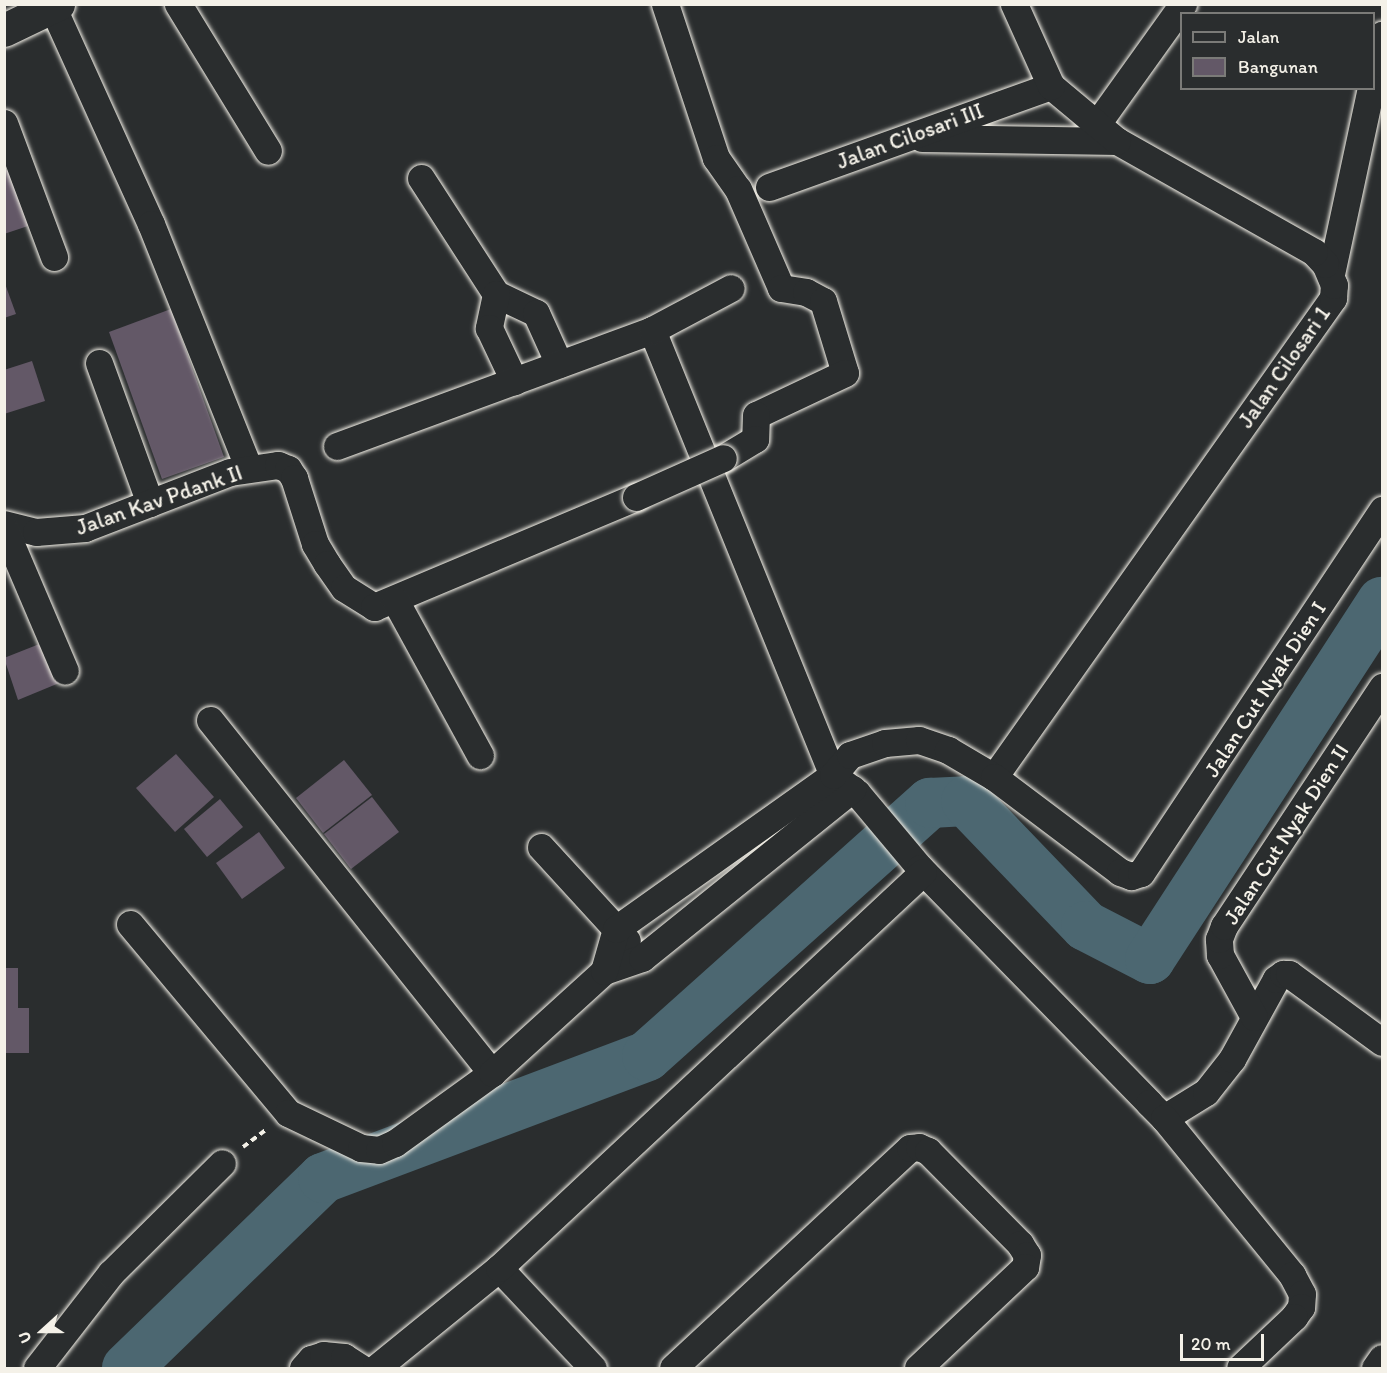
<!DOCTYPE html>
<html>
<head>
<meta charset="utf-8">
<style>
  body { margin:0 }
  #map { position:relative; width:1387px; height:1373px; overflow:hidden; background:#2a2d2e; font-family:Itim,sans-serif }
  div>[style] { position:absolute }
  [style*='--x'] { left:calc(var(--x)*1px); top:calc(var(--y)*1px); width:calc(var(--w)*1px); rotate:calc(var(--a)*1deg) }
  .river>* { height:50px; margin:-25px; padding:0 25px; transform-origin:25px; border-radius:25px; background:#4c6771 }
  .building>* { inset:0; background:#635867 }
  .path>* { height:4px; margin-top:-2px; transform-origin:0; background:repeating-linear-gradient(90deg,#f4f1e8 0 6px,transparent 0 10.5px) }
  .roads { filter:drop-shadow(0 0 2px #f4f1e8) drop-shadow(0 0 2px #f4f1e8) }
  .street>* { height:27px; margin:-13.5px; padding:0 13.5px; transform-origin:13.5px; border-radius:13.5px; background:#2a2d2e }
  .secondary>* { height:33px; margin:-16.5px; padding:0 16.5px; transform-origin:16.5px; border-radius:16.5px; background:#2a2d2e }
  .bridges { filter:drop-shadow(0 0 2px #f4f1e8) drop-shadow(0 0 2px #f4f1e8) }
  .street-bridge>* { height:27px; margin:-13.5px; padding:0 13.5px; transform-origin:13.5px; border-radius:13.5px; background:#2a2d2e }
  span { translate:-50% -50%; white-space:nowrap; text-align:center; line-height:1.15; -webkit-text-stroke:4.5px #2a2d2e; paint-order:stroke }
  .street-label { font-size:22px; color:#f4f1e8 }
  .frame { position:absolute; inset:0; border:6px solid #f4f1e8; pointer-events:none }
  .legend { position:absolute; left:1180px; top:12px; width:195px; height:78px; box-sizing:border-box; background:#2a2d2e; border:2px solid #7b7b78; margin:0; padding:8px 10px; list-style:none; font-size:18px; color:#f4f1e8 }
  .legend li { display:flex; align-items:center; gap:12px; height:30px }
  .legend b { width:30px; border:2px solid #7b7b78 }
  .north { position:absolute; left:12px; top:1301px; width:60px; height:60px; -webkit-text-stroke:4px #2a2d2e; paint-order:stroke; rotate:249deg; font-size:16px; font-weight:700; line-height:24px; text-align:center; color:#f4f1e8 }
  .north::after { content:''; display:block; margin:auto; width:21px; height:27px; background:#f4f1e8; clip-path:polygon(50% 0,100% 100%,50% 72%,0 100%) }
  .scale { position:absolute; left:1180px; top:1334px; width:84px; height:27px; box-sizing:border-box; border:3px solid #f4f1e8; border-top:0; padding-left:8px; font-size:18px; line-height:21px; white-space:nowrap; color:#f4f1e8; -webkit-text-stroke:4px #2a2d2e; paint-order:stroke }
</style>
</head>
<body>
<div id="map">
  <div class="river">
    <div style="--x:127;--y:1368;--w:273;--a:-44.1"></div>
    <div style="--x:323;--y:1178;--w:346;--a:-20.6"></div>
    <div style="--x:647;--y:1056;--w:380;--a:-41.8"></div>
    <div style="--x:930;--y:803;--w:36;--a:-3"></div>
    <div style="--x:966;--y:801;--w:173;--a:46.2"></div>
    <div style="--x:1086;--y:926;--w:72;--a:27.3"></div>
    <div style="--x:1150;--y:959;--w:426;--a:-57"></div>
  </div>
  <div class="building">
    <div style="clip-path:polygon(10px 169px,28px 226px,4px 234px,4px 171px)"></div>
    <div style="clip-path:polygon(4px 281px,16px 314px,4px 318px)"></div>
    <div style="clip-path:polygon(171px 309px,224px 457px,162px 479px,109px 332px)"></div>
    <div style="clip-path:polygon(32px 361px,45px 401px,4px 414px,4px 370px)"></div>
    <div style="clip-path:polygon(47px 641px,64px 681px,18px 700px,4px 658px)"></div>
    <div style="clip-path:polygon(176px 754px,214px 797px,175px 832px,136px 788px)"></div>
    <div style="clip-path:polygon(344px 760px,372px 795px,323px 833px,296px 798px)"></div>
    <div style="clip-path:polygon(372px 797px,399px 832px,351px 869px,324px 834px)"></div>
    <div style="clip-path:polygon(220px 799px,243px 827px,207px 857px,184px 829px)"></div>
    <div style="clip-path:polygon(259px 832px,285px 868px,242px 899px,216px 863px)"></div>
    <div style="clip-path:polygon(4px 968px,18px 968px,18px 1008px,29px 1008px,29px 1053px,4px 1053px)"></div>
  </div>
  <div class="path">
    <div style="--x:243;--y:1147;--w:31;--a:-37"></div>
  </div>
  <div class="roads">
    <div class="street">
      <div style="--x:178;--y:4;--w:172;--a:58.5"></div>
      <div style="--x:665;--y:4;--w:162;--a:71.7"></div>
      <div style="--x:716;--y:158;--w:38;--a:55"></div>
      <div style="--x:738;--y:189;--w:108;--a:66.5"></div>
      <div style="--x:781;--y:288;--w:25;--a:9"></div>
      <div style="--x:806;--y:292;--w:19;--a:28"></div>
      <div style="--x:823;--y:301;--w:75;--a:73"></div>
      <div style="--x:845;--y:373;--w:98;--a:154.7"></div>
      <div style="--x:756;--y:415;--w:24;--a:92"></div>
      <div style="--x:755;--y:439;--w:37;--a:149"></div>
      <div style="--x:53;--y:8;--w:237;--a:65.6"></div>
      <div style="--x:151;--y:224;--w:262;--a:68.2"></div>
      <div style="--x:1374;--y:77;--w:43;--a:-79.2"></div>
      <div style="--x:4;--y:123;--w:143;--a:69.5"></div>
      <div style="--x:1097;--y:124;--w:148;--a:-54.4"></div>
      <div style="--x:922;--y:138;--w:195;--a:0.9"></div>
      <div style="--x:421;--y:178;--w:138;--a:57.1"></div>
      <div style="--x:496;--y:294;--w:44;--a:25.4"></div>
      <div style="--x:536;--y:313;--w:56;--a:65.7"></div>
      <div style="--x:769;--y:187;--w:300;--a:-19.7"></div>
      <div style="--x:1331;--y:274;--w:190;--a:-77.9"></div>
      <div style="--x:496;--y:294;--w:35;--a:102"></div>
      <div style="--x:489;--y:328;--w:59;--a:64.7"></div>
      <div style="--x:652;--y:330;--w:480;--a:67.9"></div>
      <div style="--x:833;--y:775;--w:30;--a:37"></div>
      <div style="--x:857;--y:793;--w:98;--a:50"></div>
      <div style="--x:920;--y:868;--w:328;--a:45.7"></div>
      <div style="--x:1149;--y:1103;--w:21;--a:45"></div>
      <div style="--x:1164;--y:1118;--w:49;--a:-31.8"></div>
      <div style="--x:1206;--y:1092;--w:42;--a:-51.8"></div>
      <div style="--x:1232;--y:1059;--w:91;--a:-61.2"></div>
      <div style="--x:1276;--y:979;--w:9;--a:-36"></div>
      <div style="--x:1283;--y:974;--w:6;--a:0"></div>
      <div style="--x:1289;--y:974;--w:115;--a:36.2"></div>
      <div style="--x:99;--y:363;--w:149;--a:70"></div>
      <div style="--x:337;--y:446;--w:336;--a:-20.2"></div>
      <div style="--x:652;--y:330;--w:89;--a:-28"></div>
      <div style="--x:4;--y:524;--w:33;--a:14"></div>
      <div style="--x:36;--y:532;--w:49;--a:-4.7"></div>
      <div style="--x:85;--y:528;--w:155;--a:-21.1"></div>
      <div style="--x:230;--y:472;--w:49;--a:-8.3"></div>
      <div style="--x:278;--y:465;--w:11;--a:22"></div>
      <div style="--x:288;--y:469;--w:11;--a:56"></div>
      <div style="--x:294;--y:478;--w:69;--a:72.3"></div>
      <div style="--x:315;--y:544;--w:23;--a:59"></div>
      <div style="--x:327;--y:564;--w:29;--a:55"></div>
      <div style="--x:344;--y:588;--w:36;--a:32"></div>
      <div style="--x:374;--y:607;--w:284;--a:-22.8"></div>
      <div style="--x:4;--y:528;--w:155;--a:66.9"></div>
      <div style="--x:395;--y:600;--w:177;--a:61.3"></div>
      <div style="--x:210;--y:720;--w:452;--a:51.4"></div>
      <div style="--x:994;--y:777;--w:587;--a:-54.71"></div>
      <div style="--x:1333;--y:298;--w:13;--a:-86"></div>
      <div style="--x:1334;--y:285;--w:23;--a:-113"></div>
      <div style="--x:1325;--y:264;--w:16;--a:-133"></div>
      <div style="--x:1314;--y:252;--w:226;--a:-150.6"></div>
      <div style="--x:1117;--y:141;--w:86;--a:-140.2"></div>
      <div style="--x:1051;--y:86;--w:90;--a:-114.3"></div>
      <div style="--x:541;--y:847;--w:127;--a:47.5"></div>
      <div style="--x:130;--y:924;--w:246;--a:50.1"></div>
      <div style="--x:288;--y:1113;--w:81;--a:25.6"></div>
      <div style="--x:361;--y:1148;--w:18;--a:6"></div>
      <div style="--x:379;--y:1150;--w:17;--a:-24"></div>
      <div style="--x:395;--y:1143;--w:120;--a:-35.8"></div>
      <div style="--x:492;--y:1073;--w:151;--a:-42.3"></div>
      <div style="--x:604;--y:971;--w:40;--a:-18.9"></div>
      <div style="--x:642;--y:958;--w:270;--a:-38.8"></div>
      <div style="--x:604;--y:971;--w:44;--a:-74.1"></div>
      <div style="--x:616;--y:929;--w:266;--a:-35.4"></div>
      <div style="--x:833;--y:775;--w:26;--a:-50"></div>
      <div style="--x:850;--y:755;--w:37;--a:-19"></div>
      <div style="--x:885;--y:743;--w:34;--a:-5"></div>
      <div style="--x:919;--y:740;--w:31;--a:19"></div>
      <div style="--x:948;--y:750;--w:53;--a:30.4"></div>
      <div style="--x:994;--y:777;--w:158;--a:37"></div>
      <div style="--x:1120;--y:872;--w:12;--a:20"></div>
      <div style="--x:1131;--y:876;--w:10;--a:-17"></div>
      <div style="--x:1141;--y:873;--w:436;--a:-56.4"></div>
      <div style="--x:1254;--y:1017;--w:71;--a:-118.7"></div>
      <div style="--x:1220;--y:955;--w:16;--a:-94"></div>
      <div style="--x:1219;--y:939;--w:14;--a:-69"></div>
      <div style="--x:1224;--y:926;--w:287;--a:-56.5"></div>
      <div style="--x:1164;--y:1118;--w:203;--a:50.8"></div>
      <div style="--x:1292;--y:1275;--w:21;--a:62"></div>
      <div style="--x:1302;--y:1294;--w:13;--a:94"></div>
      <div style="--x:1301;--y:1307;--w:12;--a:125"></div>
      <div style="--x:1294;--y:1317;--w:74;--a:136.6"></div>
      <div style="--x:499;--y:1268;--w:137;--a:46.8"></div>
      <div style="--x:37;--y:1368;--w:120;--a:-52.1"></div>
      <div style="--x:111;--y:1273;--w:156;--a:-44.7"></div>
      <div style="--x:303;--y:1368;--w:12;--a:-48"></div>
      <div style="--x:311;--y:1359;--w:13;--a:-18"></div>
      <div style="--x:323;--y:1355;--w:21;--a:5"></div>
      <div style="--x:344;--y:1357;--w:20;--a:33"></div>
      <div style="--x:376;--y:1368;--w:159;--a:-39.1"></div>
      <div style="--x:499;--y:1268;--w:580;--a:-43.04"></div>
      <div style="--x:673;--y:1368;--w:323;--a:-42.9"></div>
      <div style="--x:910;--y:1148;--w:9;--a:-6"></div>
      <div style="--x:919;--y:1147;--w:10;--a:24"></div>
      <div style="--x:928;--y:1151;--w:131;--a:45.3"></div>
      <div style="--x:1020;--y:1244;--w:13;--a:58"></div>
      <div style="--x:1027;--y:1255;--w:12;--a:99"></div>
      <div style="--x:1025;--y:1267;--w:147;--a:136.7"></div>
      <div style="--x:1375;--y:1368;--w:12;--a:-55"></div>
    </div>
    <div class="secondary">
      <div style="--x:4;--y:30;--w:60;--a:-25.7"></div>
    </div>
  </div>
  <div class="bridges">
    <div class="street-bridge">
      <div style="--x:636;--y:497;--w:95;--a:-24.1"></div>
    </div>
  </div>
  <div class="street-label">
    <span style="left:910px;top:136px;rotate:-20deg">Jalan Cilosari III</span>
    <span style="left:1284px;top:367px;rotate:-55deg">Jalan Cilosari 1</span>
    <span style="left:159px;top:500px;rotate:-19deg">Jalan Kav Pdank II</span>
    <span style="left:1265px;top:689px;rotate:-57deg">Jalan Cut Nyak Dien I</span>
    <span style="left:1286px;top:834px;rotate:-57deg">Jalan Cut Nyak Dien II</span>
  </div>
  <div class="frame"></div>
  <ul class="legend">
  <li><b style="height:8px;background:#2a2d2e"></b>Jalan</li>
  <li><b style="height:16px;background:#635867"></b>Bangunan</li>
  </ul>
  <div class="north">U</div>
  <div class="scale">20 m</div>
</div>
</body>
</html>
